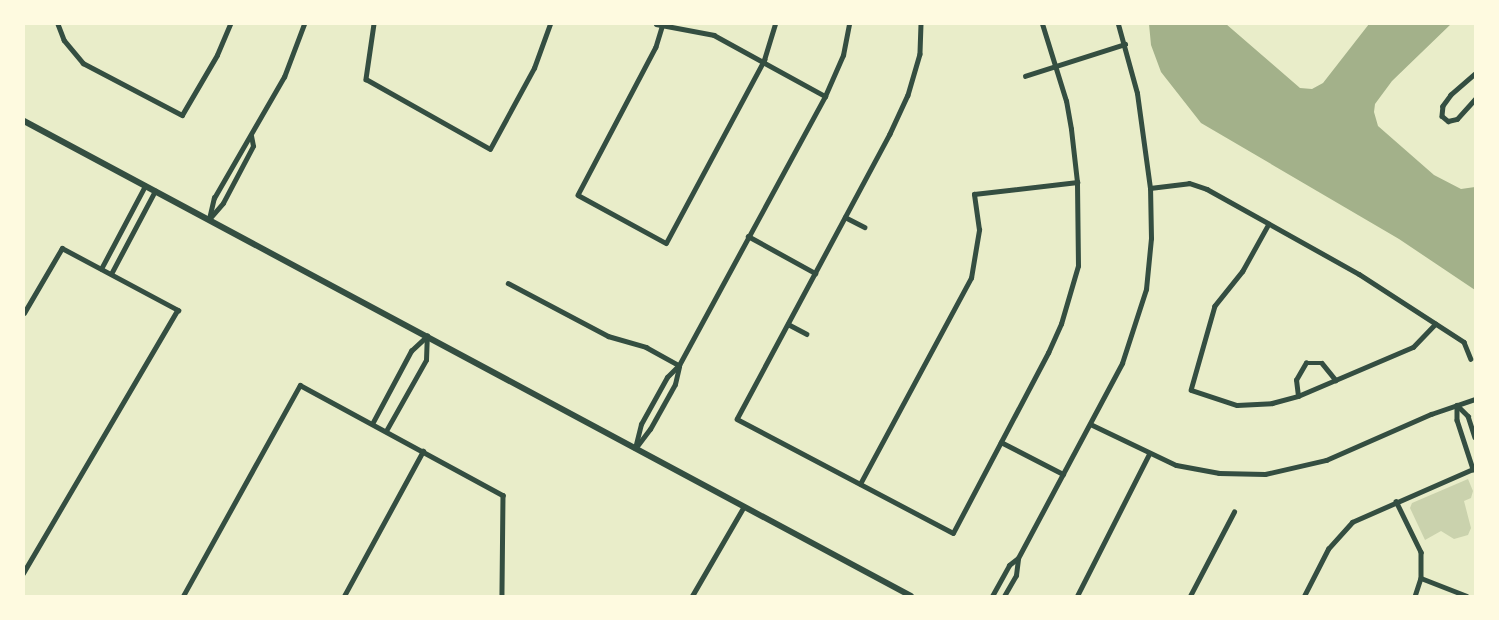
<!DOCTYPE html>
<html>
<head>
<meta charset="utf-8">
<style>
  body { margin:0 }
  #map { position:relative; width:1499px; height:620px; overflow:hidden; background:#e9edc9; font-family:Poppins,sans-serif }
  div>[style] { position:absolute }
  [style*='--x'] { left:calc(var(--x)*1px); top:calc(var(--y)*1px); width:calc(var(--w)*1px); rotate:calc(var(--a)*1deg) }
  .green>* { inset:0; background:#cad2ad }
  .water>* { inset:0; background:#a3b18a }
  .minor>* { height:4.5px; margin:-2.25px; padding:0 2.25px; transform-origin:2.25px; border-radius:2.25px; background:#344e41 }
  .tertiary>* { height:5px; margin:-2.5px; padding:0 2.5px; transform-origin:2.5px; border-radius:2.5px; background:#344e41 }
  .secondary>* { height:6px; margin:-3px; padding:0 3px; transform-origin:3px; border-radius:3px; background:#344e41 }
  span { translate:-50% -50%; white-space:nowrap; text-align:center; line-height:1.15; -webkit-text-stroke:4px #fefae0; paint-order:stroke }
  .frame { position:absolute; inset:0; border:25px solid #fefae0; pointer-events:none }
</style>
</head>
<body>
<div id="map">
  <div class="green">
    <div style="clip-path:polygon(1468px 479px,1473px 491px,1471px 498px,1464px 501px,1471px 528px,1468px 535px,1454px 539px,1441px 531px,1425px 540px,1410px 508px,1412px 503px)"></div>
  </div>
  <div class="water">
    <div style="clip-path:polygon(1149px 24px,1226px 24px,1300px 88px,1312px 89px,1323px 83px,1369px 24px,1451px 24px,1392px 81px,1375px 104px,1374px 112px,1378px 126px,1434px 175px,1461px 189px,1475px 187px,1475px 290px,1399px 239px,1201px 123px,1161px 72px,1151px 45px)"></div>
  </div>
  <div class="minor">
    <div style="--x:58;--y:24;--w:17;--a:69"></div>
    <div style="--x:64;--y:40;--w:30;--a:50"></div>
    <div style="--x:83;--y:63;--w:112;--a:27.7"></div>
    <div style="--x:182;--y:115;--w:69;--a:-59.7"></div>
    <div style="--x:217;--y:55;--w:34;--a:-67"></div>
    <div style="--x:374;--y:24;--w:56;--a:98.3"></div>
    <div style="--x:366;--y:79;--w:142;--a:29.4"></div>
    <div style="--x:490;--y:149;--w:92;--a:-61.5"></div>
    <div style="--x:534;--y:68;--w:47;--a:-70"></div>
    <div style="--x:656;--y:24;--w:59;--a:10.7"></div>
    <div style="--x:714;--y:35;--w:127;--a:28.8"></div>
    <div style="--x:663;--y:24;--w:24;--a:107"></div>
    <div style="--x:656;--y:47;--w:167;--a:117.8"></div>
    <div style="--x:578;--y:195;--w:100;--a:28.6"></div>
    <div style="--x:666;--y:243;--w:208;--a:-61.8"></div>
    <div style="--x:764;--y:60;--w:38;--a:-73"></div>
    <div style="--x:921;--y:24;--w:30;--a:92"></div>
    <div style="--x:920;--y:54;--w:43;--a:106.3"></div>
    <div style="--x:908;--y:95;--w:43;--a:114.8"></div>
    <div style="--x:890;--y:134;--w:323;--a:118.2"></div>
    <div style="--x:737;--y:419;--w:244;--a:27.8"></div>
    <div style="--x:953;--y:533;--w:204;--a:-62.2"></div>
    <div style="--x:1048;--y:353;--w:32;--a:-66"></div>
    <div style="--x:1061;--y:324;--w:60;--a:-73.7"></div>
    <div style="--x:1078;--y:266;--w:84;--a:-90.7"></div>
    <div style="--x:1077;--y:182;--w:53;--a:-96.5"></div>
    <div style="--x:1071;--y:129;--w:28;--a:-100"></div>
    <div style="--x:1066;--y:101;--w:81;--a:-107.3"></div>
    <div style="--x:1475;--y:74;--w:32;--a:139"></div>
    <div style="--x:1451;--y:95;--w:14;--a:126"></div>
    <div style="--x:1443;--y:106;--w:10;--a:96"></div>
    <div style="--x:1442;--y:116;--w:8;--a:40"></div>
    <div style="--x:1448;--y:121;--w:9;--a:-13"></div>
    <div style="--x:1457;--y:119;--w:27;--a:-48"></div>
    <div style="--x:1025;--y:76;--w:105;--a:-17.7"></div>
    <div style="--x:1150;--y:188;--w:39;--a:-7"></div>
    <div style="--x:1189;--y:183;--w:19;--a:18"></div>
    <div style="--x:1207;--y:189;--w:174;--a:29.2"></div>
    <div style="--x:1359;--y:274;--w:125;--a:32.9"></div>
    <div style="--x:1464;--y:342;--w:18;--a:68"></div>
    <div style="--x:211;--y:217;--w:18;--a:-49"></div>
    <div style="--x:223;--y:203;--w:64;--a:-62.2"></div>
    <div style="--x:253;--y:146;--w:10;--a:-101"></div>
    <div style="--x:845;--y:217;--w:22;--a:27"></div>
    <div style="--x:209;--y:219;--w:22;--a:-77"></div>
    <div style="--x:214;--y:198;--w:140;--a:-60"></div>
    <div style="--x:284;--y:77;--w:57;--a:-69.3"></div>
    <div style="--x:1269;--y:224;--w:54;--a:119"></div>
    <div style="--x:1243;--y:271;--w:45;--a:128.7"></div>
    <div style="--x:1215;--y:306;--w:87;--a:105.9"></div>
    <div style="--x:1191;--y:390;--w:48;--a:18.1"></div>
    <div style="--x:1237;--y:405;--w:35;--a:-3"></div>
    <div style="--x:1272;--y:403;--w:27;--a:-15"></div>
    <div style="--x:1298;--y:396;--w:125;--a:-23.1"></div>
    <div style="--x:1413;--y:347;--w:32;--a:-46"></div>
    <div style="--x:748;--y:236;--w:77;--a:28.9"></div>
    <div style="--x:101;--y:269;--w:94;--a:-62.1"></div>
    <div style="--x:111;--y:274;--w:94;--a:-62.1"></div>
    <div style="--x:508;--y:283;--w:113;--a:27.9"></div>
    <div style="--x:608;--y:336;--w:40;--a:16"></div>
    <div style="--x:646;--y:347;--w:38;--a:29"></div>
    <div style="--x:24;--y:313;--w:75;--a:-59.7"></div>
    <div style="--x:62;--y:248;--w:132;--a:28.1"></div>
    <div style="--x:178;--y:310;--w:305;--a:120.4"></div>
    <div style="--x:788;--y:324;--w:21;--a:28"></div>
    <div style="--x:1298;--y:396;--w:16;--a:-97"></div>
    <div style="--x:1296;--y:380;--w:20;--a:-60"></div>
    <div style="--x:1306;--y:363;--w:16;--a:0"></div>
    <div style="--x:1322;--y:363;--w:22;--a:51"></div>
    <div style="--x:1457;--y:405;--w:15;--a:90"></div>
    <div style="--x:1457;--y:420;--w:52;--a:71.9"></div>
    <div style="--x:1457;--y:405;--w:16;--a:45"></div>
    <div style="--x:1468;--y:416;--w:22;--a:72"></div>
    <div style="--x:372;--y:424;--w:83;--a:-61.9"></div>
    <div style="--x:411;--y:351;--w:22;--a:-43"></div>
    <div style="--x:386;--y:431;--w:81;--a:-60.6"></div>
    <div style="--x:426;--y:360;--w:24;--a:-88"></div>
    <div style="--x:1001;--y:442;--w:70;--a:27.3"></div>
    <div style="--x:860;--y:484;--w:234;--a:-61.7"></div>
    <div style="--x:971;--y:278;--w:49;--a:-80.5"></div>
    <div style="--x:979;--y:230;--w:36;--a:-98"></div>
    <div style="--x:974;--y:194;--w:104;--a:-6.6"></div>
    <div style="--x:1396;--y:501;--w:57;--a:63.9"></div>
    <div style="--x:1421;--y:552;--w:26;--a:90"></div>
    <div style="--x:1421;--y:578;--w:19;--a:108"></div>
    <div style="--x:1421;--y:578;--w:49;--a:21.4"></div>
    <div style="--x:183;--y:596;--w:241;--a:-61"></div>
    <div style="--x:300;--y:385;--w:231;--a:28.5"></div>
    <div style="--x:503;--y:495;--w:101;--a:90.6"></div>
    <div style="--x:344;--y:596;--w:165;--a:-61.4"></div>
    <div style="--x:692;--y:596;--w:102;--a:-59.9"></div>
    <div style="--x:1077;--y:596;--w:159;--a:-63.1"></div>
    <div style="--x:1190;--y:596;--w:95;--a:-62.4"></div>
    <div style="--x:1304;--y:596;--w:53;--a:-62.9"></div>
    <div style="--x:1328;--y:549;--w:36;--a:-48"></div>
    <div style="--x:1352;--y:522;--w:134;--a:-23.7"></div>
  </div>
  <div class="tertiary">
    <div style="--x:1090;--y:424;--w:95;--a:25.5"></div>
    <div style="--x:1176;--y:465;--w:44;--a:10.5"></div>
    <div style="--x:1219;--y:473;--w:46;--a:1.2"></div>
    <div style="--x:1265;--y:474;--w:63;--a:-12.9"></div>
    <div style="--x:1326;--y:460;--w:115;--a:-23.7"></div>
    <div style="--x:1431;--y:414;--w:46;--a:-18.8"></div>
    <div style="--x:637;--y:446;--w:21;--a:-53"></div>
    <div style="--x:650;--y:429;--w:51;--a:-60.9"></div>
    <div style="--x:675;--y:384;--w:18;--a:-77"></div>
    <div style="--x:635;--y:448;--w:25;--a:-76"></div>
    <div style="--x:641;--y:424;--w:54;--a:-61"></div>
    <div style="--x:667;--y:377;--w:17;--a:-45"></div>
    <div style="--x:679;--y:365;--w:306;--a:-61.5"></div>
    <div style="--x:825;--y:96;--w:45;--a:-66.3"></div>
    <div style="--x:843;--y:55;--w:32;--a:-79"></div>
    <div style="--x:992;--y:596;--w:35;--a:-61"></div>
    <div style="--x:1009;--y:565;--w:11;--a:-38"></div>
    <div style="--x:1004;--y:596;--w:24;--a:-60"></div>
    <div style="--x:1016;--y:575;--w:17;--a:-83"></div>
    <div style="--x:1018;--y:558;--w:221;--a:-61.9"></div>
    <div style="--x:1122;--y:363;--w:78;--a:-72"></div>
    <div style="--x:1146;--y:289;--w:51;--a:-84.4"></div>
    <div style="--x:1151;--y:238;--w:50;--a:-91.1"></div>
    <div style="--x:1150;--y:188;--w:96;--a:-97.8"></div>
    <div style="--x:1137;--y:93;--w:72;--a:-105.4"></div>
  </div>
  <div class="secondary">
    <div style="--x:24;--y:121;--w:1006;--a:28.17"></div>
  </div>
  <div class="frame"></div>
</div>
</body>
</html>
